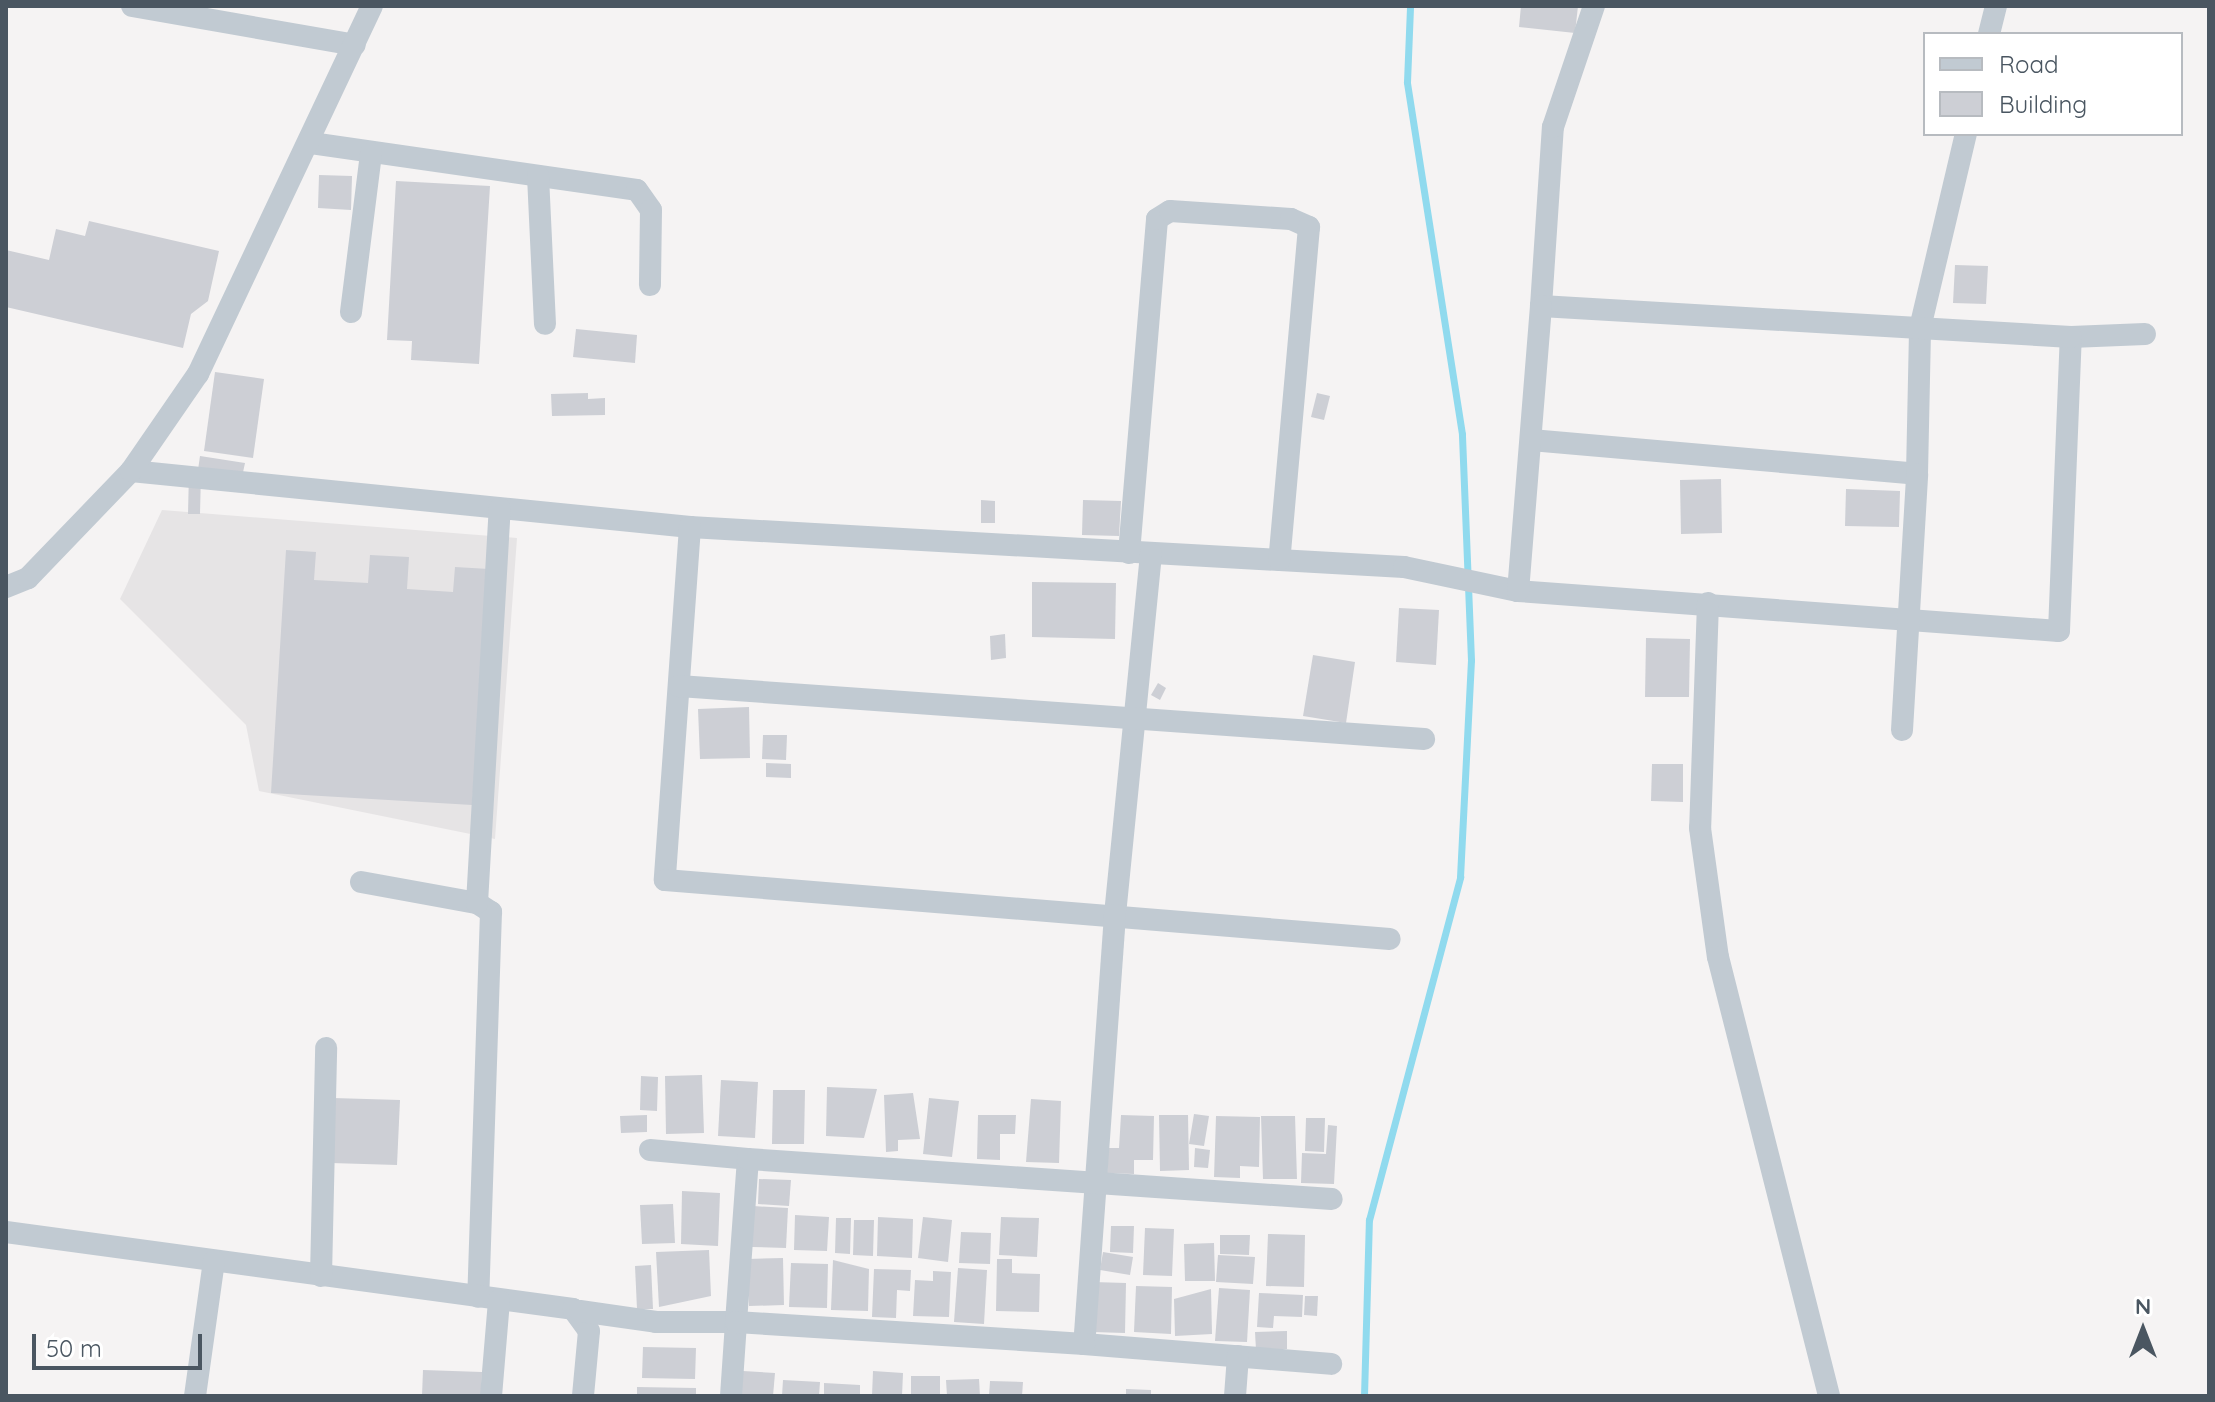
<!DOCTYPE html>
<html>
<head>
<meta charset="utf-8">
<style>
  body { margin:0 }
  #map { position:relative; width:2215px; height:1402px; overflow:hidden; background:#f5f3f3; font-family:Quicksand,sans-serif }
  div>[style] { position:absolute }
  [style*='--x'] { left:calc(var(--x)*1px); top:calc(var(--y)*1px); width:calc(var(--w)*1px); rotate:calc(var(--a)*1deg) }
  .education>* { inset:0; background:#e6e4e5 }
  .stream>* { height:7px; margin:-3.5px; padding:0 3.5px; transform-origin:3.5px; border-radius:3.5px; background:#90daee }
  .building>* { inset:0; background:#cdcfd5 }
  .minor>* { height:22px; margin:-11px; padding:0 11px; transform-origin:11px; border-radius:11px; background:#c1cad2 }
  span { translate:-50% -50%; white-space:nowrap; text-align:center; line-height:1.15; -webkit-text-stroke:6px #fff; paint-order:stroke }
  .frame { position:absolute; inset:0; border:8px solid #4a5661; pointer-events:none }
  .legend { position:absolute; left:1923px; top:32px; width:260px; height:104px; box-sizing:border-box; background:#fff; border:2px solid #b7bbc0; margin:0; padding:10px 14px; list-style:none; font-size:24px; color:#4a5661 }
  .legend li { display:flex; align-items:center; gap:16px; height:40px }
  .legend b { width:40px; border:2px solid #b7bbc0 }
  .north { position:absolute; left:2103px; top:1290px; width:80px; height:80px; -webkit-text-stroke:6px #fff; paint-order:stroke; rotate:0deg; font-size:22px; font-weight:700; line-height:32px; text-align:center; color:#4a5661 }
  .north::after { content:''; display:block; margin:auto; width:28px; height:36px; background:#4a5661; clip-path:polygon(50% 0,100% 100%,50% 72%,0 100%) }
  .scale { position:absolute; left:32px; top:1334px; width:170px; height:36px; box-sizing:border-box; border:4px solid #4a5661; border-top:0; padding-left:10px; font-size:24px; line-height:28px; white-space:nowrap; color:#4a5661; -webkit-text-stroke:6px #fff; paint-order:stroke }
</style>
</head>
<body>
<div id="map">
  <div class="education">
    <div style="clip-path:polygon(162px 510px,517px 538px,495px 839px,259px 791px,246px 725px,120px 599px)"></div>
  </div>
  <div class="stream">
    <div style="--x:1364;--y:1396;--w:176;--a:-88.4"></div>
    <div style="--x:1369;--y:1220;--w:355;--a:-75.1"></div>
    <div style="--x:1460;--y:877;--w:217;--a:-87.1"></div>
    <div style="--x:1471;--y:660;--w:226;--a:-92.3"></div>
    <div style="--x:1462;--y:434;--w:356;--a:-98.9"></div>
    <div style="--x:1407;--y:82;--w:76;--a:-87.7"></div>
  </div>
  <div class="building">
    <div style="clip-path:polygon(1521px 6px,1578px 6px,1575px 33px,1519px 27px)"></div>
    <div style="clip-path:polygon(319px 175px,352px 176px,351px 210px,318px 208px)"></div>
    <div style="clip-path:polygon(396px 181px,490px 186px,479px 364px,411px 360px,412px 341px,387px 340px)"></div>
    <div style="clip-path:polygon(89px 221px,219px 251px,208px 301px,191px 314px,183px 348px,6px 307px,6px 250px,49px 260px,56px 229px,85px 236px)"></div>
    <div style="clip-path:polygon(1955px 265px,1988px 266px,1986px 304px,1953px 303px)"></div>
    <div style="clip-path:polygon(576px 329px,637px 335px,635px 363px,573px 357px)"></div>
    <div style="clip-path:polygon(215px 372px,264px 379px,253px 458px,204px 451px)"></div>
    <div style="clip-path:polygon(588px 393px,588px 399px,605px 398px,605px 415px,552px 416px,551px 394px)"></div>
    <div style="clip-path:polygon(1317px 393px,1330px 396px,1324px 420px,1311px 417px)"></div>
    <div style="clip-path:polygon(200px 456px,245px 463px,242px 477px,198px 470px)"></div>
    <div style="clip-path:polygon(189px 472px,201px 473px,200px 514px,188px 514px)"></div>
    <div style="clip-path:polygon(1721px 479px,1722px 533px,1681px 534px,1680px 480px)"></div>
    <div style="clip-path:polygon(1846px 489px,1900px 491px,1899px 527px,1845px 526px)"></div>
    <div style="clip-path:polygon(981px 500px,995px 501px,995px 523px,981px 523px)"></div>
    <div style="clip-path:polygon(1083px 500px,1121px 501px,1119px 536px,1082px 535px)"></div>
    <div style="clip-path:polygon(286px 550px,316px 552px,314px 580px,368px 583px,370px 555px,409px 557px,407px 589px,453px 592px,455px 567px,489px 569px,472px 805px,271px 793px)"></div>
    <div style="clip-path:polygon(1032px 582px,1116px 583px,1115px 639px,1032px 637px)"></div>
    <div style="clip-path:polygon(1399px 608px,1439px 610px,1436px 665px,1396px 662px)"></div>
    <div style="clip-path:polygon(1005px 634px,1006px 658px,991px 660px,990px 636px)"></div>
    <div style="clip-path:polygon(1646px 638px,1690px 639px,1689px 697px,1645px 697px)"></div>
    <div style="clip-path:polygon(1313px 655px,1355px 662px,1346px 723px,1303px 716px)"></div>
    <div style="clip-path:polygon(1158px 683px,1166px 688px,1160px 700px,1151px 695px)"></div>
    <div style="clip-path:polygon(749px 707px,750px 758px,700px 759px,698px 709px)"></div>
    <div style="clip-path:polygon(763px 735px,787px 735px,786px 760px,762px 759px)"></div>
    <div style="clip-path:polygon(766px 763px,791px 764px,791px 778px,766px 777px)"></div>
    <div style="clip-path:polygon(1652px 764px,1683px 764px,1683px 802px,1651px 801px)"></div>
    <div style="clip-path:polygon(702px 1075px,704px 1133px,666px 1134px,665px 1076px)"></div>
    <div style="clip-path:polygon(641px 1076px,658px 1077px,657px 1111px,640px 1110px)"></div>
    <div style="clip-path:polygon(721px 1080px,758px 1082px,755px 1138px,718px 1136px)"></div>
    <div style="clip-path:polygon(827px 1087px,877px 1089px,864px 1138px,826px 1136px)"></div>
    <div style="clip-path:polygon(773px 1090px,805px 1090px,804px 1144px,772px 1144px)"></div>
    <div style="clip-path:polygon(913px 1093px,920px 1139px,898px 1140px,898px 1151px,886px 1152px,884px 1095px)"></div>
    <div style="clip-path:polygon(333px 1098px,400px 1100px,397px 1165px,331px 1163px)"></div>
    <div style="clip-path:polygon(929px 1098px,959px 1101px,952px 1157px,923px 1154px)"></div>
    <div style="clip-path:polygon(1031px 1099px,1061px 1101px,1059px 1163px,1026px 1162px)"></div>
    <div style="clip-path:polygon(1194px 1114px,1209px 1116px,1204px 1146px,1189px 1144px)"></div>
    <div style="clip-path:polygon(647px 1115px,647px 1132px,621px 1133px,620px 1116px)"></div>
    <div style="clip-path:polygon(978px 1115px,1016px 1115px,1015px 1134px,1000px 1134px,1000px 1160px,977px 1159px)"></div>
    <div style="clip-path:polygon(1121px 1115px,1154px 1116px,1153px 1160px,1134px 1160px,1134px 1174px,1107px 1173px,1108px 1148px,1119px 1148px)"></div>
    <div style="clip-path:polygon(1159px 1115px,1188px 1115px,1189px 1170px,1160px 1171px)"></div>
    <div style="clip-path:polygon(1216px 1116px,1260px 1117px,1259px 1167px,1240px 1166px,1240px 1178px,1214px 1177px)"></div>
    <div style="clip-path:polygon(1261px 1116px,1295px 1116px,1297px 1179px,1263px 1179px)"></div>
    <div style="clip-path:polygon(1306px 1118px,1325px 1118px,1324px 1152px,1305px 1151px)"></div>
    <div style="clip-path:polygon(1328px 1125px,1337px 1126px,1334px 1184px,1301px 1183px,1302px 1153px,1326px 1154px)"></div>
    <div style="clip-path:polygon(1195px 1148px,1210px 1150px,1208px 1168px,1194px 1167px)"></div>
    <div style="clip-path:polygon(759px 1179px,791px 1180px,789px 1206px,758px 1204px)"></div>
    <div style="clip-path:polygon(682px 1191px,720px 1193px,718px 1246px,681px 1244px)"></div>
    <div style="clip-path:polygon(673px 1204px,675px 1243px,642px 1244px,640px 1205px)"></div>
    <div style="clip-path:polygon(753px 1206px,788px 1208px,786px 1248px,752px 1247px)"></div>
    <div style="clip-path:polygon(795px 1215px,829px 1217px,827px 1251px,794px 1250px)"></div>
    <div style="clip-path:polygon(878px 1217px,913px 1219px,912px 1258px,877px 1256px)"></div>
    <div style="clip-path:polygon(923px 1217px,952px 1220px,948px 1262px,918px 1258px)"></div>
    <div style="clip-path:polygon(1001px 1217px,1039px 1218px,1037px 1257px,999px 1255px)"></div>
    <div style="clip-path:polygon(836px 1218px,851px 1218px,850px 1254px,835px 1253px)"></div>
    <div style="clip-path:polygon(854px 1220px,874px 1220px,873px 1256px,853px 1255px)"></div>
    <div style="clip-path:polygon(1111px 1226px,1134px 1226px,1133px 1253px,1110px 1252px)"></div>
    <div style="clip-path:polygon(1145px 1228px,1174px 1229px,1172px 1276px,1143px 1275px)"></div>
    <div style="clip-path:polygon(961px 1232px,991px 1233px,990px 1264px,959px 1263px)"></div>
    <div style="clip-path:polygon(1268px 1234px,1305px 1235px,1304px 1287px,1266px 1286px)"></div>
    <div style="clip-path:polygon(1220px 1235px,1250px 1235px,1249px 1255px,1220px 1254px)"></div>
    <div style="clip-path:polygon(1214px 1243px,1215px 1281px,1185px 1281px,1184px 1244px)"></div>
    <div style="clip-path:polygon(709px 1250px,711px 1296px,659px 1307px,656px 1252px)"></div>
    <div style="clip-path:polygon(1103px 1252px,1133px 1257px,1130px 1275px,1100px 1270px)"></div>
    <div style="clip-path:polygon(1218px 1255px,1255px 1257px,1253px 1284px,1216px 1282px)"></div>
    <div style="clip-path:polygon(783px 1258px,784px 1305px,749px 1306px,747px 1259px)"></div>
    <div style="clip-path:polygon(997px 1259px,1012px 1259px,1012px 1273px,1040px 1274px,1039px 1312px,996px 1311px)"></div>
    <div style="clip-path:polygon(833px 1260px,869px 1269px,868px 1311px,831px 1310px)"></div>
    <div style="clip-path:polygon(791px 1263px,828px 1264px,827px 1308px,789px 1307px)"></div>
    <div style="clip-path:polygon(651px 1265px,653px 1309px,637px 1309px,635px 1266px)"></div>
    <div style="clip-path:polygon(958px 1268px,987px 1270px,984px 1324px,954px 1322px)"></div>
    <div style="clip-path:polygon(874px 1269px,911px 1270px,910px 1291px,897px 1290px,896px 1318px,872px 1317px)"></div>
    <div style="clip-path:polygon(933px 1271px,951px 1272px,949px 1317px,913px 1316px,915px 1280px,933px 1281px)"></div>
    <div style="clip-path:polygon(1093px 1282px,1126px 1283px,1125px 1333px,1092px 1332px)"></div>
    <div style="clip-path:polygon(1136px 1286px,1172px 1287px,1171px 1334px,1134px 1332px)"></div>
    <div style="clip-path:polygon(1219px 1288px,1250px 1290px,1247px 1342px,1215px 1341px)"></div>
    <div style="clip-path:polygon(1211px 1289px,1212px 1334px,1175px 1336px,1174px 1299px)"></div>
    <div style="clip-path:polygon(1259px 1293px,1303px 1295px,1302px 1317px,1274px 1316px,1273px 1328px,1257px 1327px)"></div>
    <div style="clip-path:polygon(1305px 1296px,1318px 1296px,1317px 1316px,1304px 1315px)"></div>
    <div style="clip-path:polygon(1287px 1331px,1287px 1349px,1256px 1350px,1255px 1332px)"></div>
    <div style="clip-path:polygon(643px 1347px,696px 1348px,695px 1379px,642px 1378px)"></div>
    <div style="clip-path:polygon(423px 1370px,482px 1372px,481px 1396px,422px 1396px)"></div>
    <div style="clip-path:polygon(743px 1371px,775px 1373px,773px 1396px,741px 1396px)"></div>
    <div style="clip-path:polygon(873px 1371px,903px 1373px,902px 1396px,872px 1396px)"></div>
    <div style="clip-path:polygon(911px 1376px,940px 1376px,940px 1396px,911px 1396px)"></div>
    <div style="clip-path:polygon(979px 1379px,980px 1396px,947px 1396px,946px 1380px)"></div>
    <div style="clip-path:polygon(783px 1380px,820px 1382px,819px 1396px,782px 1396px)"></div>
    <div style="clip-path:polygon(990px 1381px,1023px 1382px,1022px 1396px,989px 1396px)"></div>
    <div style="clip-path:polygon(824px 1383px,860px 1385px,860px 1396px,824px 1396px)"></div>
    <div style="clip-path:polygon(637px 1387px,696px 1388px,696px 1396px,637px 1396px)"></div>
    <div style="clip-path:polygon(1126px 1389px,1151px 1390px,1151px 1396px,1126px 1396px)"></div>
  </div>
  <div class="minor">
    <div style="--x:132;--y:6;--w:226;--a:9.9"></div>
    <div style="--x:1989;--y:34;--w:29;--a:-76"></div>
    <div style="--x:311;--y:143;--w:329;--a:8.2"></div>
    <div style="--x:637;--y:190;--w:24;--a:55"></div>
    <div style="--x:651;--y:210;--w:75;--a:90.8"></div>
    <div style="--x:538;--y:176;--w:148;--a:87.3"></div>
    <div style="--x:1541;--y:306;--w:179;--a:-86.2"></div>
    <div style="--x:1553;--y:127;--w:128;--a:-71.3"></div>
    <div style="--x:351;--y:312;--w:160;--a:-82.8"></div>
    <div style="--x:2071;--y:337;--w:74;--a:-2.3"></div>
    <div style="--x:1531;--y:440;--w:387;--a:5"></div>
    <div style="--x:1917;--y:474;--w:146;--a:-88.8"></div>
    <div style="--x:1920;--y:328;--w:199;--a:-76.7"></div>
    <div style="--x:131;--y:471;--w:562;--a:5.72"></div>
    <div style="--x:690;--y:527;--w:715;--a:3.21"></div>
    <div style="--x:1404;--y:567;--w:116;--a:11.9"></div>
    <div style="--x:1518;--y:591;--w:542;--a:4.23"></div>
    <div style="--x:2059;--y:631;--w:294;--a:-87.7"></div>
    <div style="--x:2071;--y:337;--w:531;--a:-176.65"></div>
    <div style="--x:1541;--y:306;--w:286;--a:94.6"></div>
    <div style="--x:690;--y:527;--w:354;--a:94.1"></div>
    <div style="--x:665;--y:880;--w:727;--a:4.65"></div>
    <div style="--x:1129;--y:553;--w:335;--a:-85.2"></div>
    <div style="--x:1157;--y:219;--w:15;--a:-32"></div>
    <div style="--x:1170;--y:211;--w:121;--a:3.8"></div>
    <div style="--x:1291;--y:219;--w:20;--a:24"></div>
    <div style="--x:1309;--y:227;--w:334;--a:95.1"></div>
    <div style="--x:1151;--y:554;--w:363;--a:95.7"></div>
    <div style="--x:1115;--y:915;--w:430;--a:94.1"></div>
    <div style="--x:1084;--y:1344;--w:248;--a:4.6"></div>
    <div style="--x:6;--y:587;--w:24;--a:-22"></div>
    <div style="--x:28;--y:578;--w:149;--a:-46.1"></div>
    <div style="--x:131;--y:471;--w:118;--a:-55.4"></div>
    <div style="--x:198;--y:374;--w:407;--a:-64.7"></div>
    <div style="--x:1708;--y:603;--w:225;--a:92"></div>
    <div style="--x:1700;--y:828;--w:130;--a:82.1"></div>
    <div style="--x:1718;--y:957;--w:453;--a:75.8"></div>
    <div style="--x:679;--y:686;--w:747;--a:4.07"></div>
    <div style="--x:1902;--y:730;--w:256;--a:-86.6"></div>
    <div style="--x:361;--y:882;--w:118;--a:10.3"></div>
    <div style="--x:477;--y:903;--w:17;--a:33"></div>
    <div style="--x:491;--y:912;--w:385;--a:91.9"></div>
    <div style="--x:477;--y:903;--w:395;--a:-86.7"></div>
    <div style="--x:650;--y:1150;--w:98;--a:5.2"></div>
    <div style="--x:6;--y:1232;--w:572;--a:7.73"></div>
    <div style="--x:573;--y:1309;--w:27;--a:54"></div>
    <div style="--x:589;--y:1331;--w:65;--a:95.3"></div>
    <div style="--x:321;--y:1276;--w:228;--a:-88.7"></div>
    <div style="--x:580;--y:1311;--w:77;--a:8.2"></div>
    <div style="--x:656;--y:1322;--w:80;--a:0"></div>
    <div style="--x:736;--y:1322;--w:163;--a:-85.8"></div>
    <div style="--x:748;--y:1159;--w:585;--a:3.92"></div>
    <div style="--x:195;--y:1396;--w:136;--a:-82"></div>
    <div style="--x:491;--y:1396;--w:96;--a:-85.2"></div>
    <div style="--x:731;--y:1396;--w:74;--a:-86.1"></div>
    <div style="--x:736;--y:1322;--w:349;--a:3.6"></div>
    <div style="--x:1235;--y:1396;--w:40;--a:-85.7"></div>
  </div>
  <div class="frame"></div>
  <ul class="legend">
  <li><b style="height:10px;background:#c1cad2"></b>Road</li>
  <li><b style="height:22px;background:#cdcfd5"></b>Building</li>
  </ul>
  <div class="north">N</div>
  <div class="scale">50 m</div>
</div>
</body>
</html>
